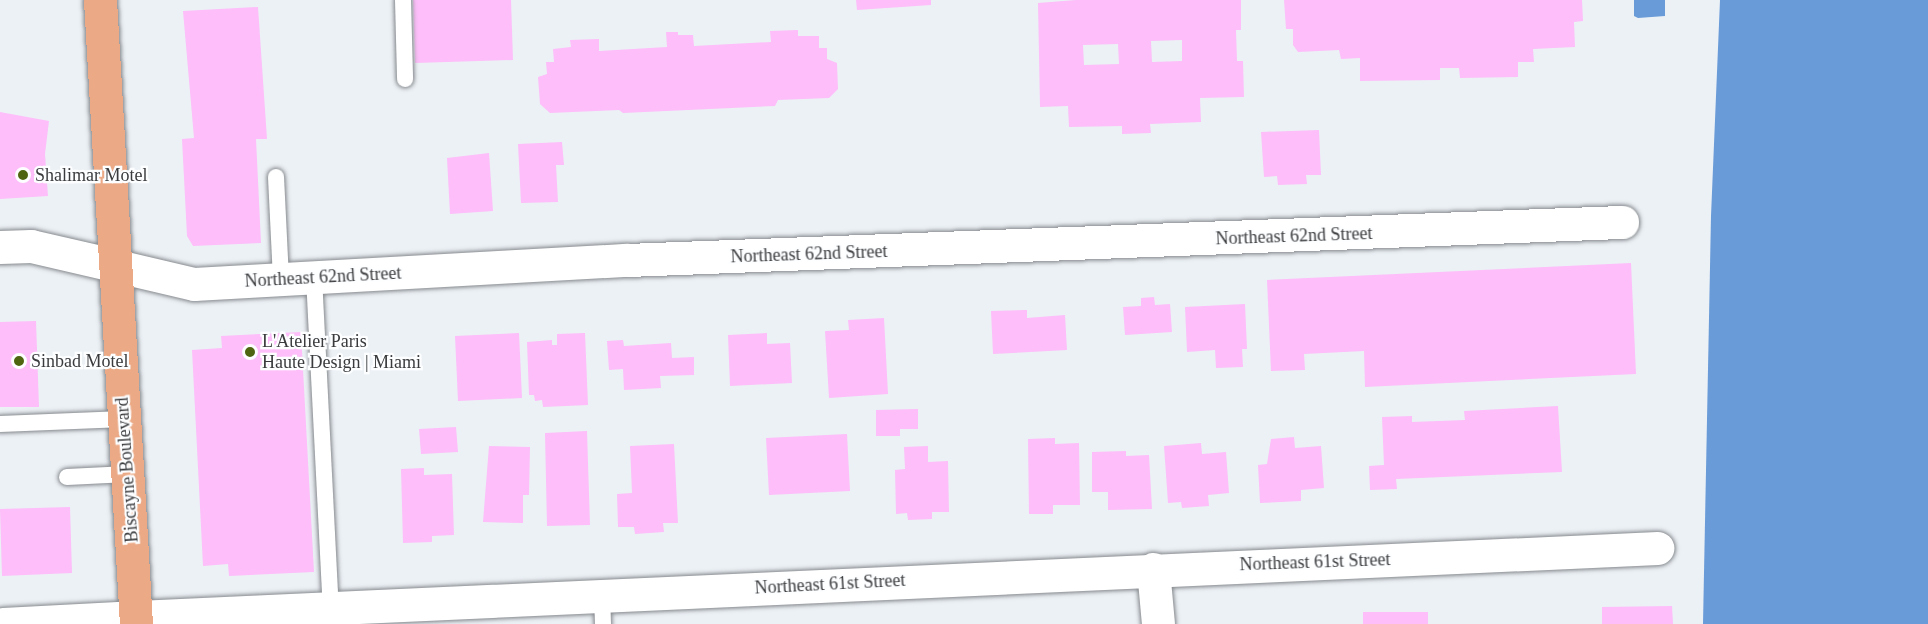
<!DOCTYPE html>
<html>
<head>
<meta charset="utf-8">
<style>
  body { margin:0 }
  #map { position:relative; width:1928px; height:624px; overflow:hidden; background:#ecf1f6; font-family:Georgia,serif }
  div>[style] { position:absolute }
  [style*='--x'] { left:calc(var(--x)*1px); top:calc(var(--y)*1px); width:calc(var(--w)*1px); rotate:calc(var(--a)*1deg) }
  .water>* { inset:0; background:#699bd8 }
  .building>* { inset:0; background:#fdbef9 }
  .roads { filter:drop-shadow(0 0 2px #868a8e) drop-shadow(0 0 2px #868a8e) }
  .lane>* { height:16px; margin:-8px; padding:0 8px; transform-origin:8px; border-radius:8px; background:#fff }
  .street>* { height:33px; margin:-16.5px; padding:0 16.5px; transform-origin:16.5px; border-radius:16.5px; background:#fff }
  .secondary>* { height:33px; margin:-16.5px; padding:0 16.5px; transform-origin:16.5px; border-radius:16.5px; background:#fff }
  .primary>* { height:33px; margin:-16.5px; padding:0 16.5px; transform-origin:16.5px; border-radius:16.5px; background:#eba985 }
  .dots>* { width:16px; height:16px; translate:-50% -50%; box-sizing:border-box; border:3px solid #fdfeff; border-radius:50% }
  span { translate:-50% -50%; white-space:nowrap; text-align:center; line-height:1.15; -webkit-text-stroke:4.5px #fdfeff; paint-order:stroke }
  .poi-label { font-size:18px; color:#393b3d }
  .left { translate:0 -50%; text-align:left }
  .street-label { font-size:18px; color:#393b3d }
</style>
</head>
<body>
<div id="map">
  <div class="water">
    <div style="clip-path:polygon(1634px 0,1665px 0,1665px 16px,1638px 18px,1634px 16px)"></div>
    <div style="clip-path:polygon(1720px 0,1928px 0,1928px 624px,1703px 624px,1711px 216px)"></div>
  </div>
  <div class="building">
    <div style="clip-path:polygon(413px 0,511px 0,513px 60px,415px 63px)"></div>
    <div style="clip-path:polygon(856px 0,931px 0,931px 5px,857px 10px)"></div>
    <div style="clip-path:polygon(evenodd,1076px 0,1241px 0,1241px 30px,1236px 30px,1237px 61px,1243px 61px,1244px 97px,1200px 98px,1201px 122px,1150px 124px,1151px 133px,1122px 134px,1122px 126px,1069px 127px,1068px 106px,1040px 107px,1038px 3px,1076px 0,1182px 40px,1182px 61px,1152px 62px,1151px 41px,1182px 40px,1076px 0,1118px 44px,1119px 64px,1084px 65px,1083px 45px,1118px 44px)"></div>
    <div style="clip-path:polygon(1284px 0,1582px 0,1583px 21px,1574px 22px,1575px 47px,1533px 49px,1534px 62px,1518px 62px,1518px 77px,1460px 78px,1459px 68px,1440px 68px,1440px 80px,1360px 81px,1360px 58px,1341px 59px,1339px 50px,1298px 52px,1293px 45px,1293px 29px,1286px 29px)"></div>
    <div style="clip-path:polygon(258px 7px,267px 139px,256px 139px,261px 243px,193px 246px,187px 236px,182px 139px,194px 138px,183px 11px)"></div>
    <div style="clip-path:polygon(798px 30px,798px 36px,819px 36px,819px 48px,827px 48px,827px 59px,837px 63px,838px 89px,829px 98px,778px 100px,775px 106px,623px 113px,619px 110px,550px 113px,540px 104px,538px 77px,547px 74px,546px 62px,554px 62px,553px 49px,571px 47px,570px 40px,599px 39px,599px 51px,667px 47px,666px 32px,678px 32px,678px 35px,693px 35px,694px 46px,771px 42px,770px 31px)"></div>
    <div style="clip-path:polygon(0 112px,49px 121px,45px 154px,48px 196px,0 199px)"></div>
    <div style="clip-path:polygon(1319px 130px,1321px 175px,1306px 175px,1307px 184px,1278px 185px,1277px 176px,1264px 177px,1261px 132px)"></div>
    <div style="clip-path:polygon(562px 142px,564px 165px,556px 165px,558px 202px,521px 203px,518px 144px)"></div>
    <div style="clip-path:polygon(489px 153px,493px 211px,450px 214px,447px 158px)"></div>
    <div style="clip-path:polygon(1631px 263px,1636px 374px,1365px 387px,1364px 351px,1304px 354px,1305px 370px,1271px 371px,1267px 280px)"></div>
    <div style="clip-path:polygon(1154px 297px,1155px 305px,1170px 304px,1172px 332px,1125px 335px,1123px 307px,1141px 306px,1141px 298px)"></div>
    <div style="clip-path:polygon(1245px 304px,1247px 349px,1242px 349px,1243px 367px,1216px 368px,1215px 350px,1187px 352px,1185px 307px)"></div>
    <div style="clip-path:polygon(1027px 310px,1027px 318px,1065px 315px,1067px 350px,993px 354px,991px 311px)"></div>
    <div style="clip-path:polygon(884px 318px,888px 394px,829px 398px,825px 331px,849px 330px,848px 320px)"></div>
    <div style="clip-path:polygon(36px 321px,39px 407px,0 407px,0 322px)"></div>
    <div style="clip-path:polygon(301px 332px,314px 572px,229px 576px,228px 564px,203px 566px,192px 350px,222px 348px,221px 336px)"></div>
    <div style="clip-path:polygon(519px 333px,522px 398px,458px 401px,455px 336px)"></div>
    <div style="clip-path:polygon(585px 333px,588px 405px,543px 407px,542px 400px,535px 401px,534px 395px,529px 395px,527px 342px,552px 340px,552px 345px,557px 345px,557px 334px)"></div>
    <div style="clip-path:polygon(767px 333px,767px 344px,790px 343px,792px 383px,730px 386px,728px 335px)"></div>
    <div style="clip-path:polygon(623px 340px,624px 346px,671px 343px,672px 358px,694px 357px,694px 375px,660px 376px,661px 388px,624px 390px,623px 369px,609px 370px,607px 341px)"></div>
    <div style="clip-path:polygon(1558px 406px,1562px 472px,1396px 479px,1397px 489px,1370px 490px,1369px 466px,1384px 465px,1382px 417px,1412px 416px,1412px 422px,1465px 420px,1464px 411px)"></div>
    <div style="clip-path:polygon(918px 409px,918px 429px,900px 429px,900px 436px,876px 436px,876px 410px)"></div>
    <div style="clip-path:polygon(456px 427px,458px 452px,421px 454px,419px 429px)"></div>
    <div style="clip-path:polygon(587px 431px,590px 525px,547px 526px,545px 433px)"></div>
    <div style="clip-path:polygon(847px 434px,850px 491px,769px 495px,766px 438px)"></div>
    <div style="clip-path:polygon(1294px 437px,1295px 448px,1321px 446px,1324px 488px,1301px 490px,1301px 501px,1260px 503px,1258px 465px,1267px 464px,1271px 439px)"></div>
    <div style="clip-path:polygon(1055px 438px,1055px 444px,1079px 443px,1080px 505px,1053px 505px,1053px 514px,1029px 514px,1028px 439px)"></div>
    <div style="clip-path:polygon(1201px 443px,1202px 454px,1226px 452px,1229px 493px,1208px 495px,1209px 506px,1182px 508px,1181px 502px,1168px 503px,1164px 446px)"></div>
    <div style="clip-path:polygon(674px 444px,678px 523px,663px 523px,664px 532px,635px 534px,634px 527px,618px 527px,617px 494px,632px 493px,630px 446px)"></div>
    <div style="clip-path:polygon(489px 446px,530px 447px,529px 495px,523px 495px,523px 523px,483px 522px)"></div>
    <div style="clip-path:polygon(928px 446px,928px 462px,948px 461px,949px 512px,932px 512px,932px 519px,908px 520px,907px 513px,896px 514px,895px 470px,905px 469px,904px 447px)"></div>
    <div style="clip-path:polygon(1126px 451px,1126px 456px,1149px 455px,1152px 509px,1108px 510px,1108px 492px,1092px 492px,1092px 452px)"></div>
    <div style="clip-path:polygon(424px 468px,424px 475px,452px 474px,454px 535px,432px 536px,432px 542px,403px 543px,401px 469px)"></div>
    <div style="clip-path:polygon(70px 507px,72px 573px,2px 576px,0 509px)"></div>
    <div style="clip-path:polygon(1672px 606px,1673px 624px,1602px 624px,1602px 607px)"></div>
    <div style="clip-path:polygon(1363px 612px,1428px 612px,1428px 624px,1363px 624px)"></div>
  </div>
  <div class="roads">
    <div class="lane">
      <div style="--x:403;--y:0;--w:79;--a:88.5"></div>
      <div style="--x:276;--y:177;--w:102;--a:87.2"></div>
      <div style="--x:314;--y:277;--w:330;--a:87.1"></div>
      <div style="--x:0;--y:424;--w:124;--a:-2.3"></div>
      <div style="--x:67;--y:477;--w:61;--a:-2.8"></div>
      <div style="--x:602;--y:595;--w:29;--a:88"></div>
    </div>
    <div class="street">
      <div style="--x:113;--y:265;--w:83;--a:13.2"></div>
      <div style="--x:194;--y:284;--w:434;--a:-3.2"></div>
      <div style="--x:627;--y:260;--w:996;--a:-2.19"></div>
      <div style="--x:1153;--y:569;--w:55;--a:84.8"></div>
      <div style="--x:137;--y:617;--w:1522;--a:-2.6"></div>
    </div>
    <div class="secondary">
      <div style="--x:0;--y:247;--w:31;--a:-2"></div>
      <div style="--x:31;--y:246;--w:84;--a:13"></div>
      <div style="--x:3;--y:624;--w:134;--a:-3"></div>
    </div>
    <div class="primary">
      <div style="--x:100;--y:0;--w:625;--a:86.7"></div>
    </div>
  </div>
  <div class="dots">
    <div style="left:23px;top:175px;background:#4e6411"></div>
    <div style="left:250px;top:352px;background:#4e6411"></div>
    <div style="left:19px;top:361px;background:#4e6411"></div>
  </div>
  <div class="poi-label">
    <span class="left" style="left:35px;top:175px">Shalimar Motel</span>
    <span class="left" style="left:262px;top:352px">L'Atelier Paris<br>Haute Design | Miami</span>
    <span class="left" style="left:31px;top:361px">Sinbad Motel</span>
  </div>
  <div class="street-label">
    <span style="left:1294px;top:236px;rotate:-2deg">Northeast 62nd Street</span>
    <span style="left:809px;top:254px;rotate:-2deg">Northeast 62nd Street</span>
    <span style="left:323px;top:277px;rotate:-3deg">Northeast 62nd Street</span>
    <span style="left:127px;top:470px;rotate:-94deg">Biscayne Boulevard</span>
    <span style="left:1315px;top:562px;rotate:-2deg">Northeast 61st Street</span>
    <span style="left:830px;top:584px;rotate:-3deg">Northeast 61st Street</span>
  </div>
</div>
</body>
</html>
